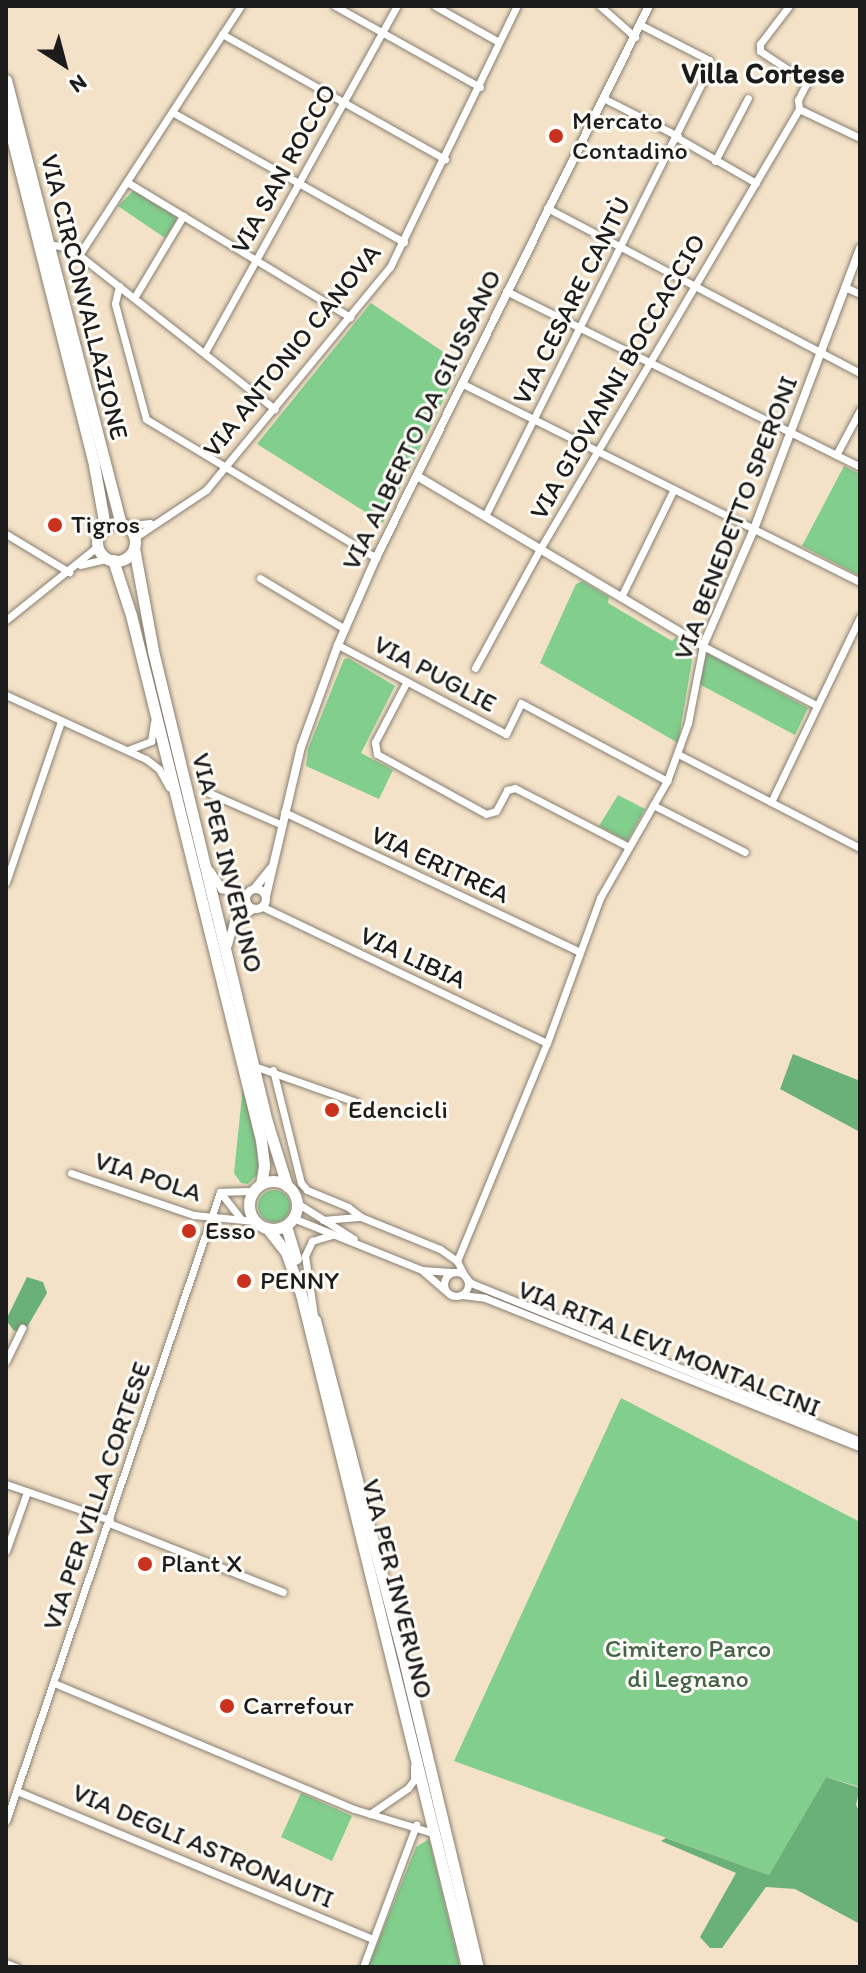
<!DOCTYPE html>
<html>
<head>
<meta charset="utf-8">
<style>
  body { margin:0 }
  #map { position:relative; width:866px; height:1973px; overflow:hidden; background:#f3e2c7; font-family:Itim,sans-serif }
  div>[style] { position:absolute }
  [style*='--x'] { left:calc(var(--x)*1px); top:calc(var(--y)*1px); width:calc(var(--w)*1px); rotate:calc(var(--a)*1deg) }
  .green>* { inset:0; background:#82ce8d }
  .round { border-radius:50% }
  .forest>* { inset:0; background:#69b178 }
  .roads { filter:drop-shadow(0 0 2px #887f72) drop-shadow(0 0 2px #887f72) }
  .minor>* { height:7px; margin:-3.5px; padding:0 3.5px; transform-origin:3.5px; border-radius:3.5px; background:#fff }
  .minor>.ring { margin:-3.5px; padding:0; box-sizing:content-box; background:none; border:7px solid #fff; border-radius:50% }
  .tertiary>* { height:8px; margin:-4px; padding:0 4px; transform-origin:4px; border-radius:4px; background:#fff }
  .tertiary>.ring { margin:-4px; padding:0; box-sizing:content-box; background:none; border:8px solid #fff; border-radius:50% }
  .primary>* { height:11px; margin:-5.5px; padding:0 5.5px; transform-origin:5.5px; border-radius:5.5px; background:#fff }
  .primary>.ring { margin:-5.5px; padding:0; box-sizing:content-box; background:none; border:11px solid #fff; border-radius:50% }
  .dots>* { width:22px; height:22px; translate:-50% -50%; box-sizing:border-box; border:4px solid #fdfcf7; border-radius:50% }
  span { translate:-50% -50%; white-space:nowrap; text-align:center; line-height:1.15; -webkit-text-stroke:6px #fdfcf7; paint-order:stroke }
  .poi-label { font-size:26px; color:#1c1c1c }
  .left { translate:0 -50%; text-align:left }
  .street-label { font-size:26px; color:#1c1c1c }
  .park-label { font-size:26px; color:#456349 }
  .quarter-label { font-size:30px; color:#1c1c1c; font-weight:700 }
  .frame { position:absolute; inset:0; border:8px solid #1c1c1c; pointer-events:none }
  .north { position:absolute; left:24px; top:24px; width:80px; height:80px; -webkit-text-stroke:6px #fdfcf7; paint-order:stroke; rotate:144deg; font-size:22px; font-weight:700; line-height:32px; text-align:center; color:#1c1c1c }
  .north::after { content:''; display:block; margin:auto; width:28px; height:36px; background:#1c1c1c; clip-path:polygon(50% 0,100% 100%,50% 72%,0 100%) }
</style>
</head>
<body>
<div id="map">
  <div class="green">
    <div style="clip-path:polygon(133px 191px,175px 216px,176px 221px,165px 238px,118px 206px)"></div>
    <div style="clip-path:polygon(371px 303px,461px 364px,383px 523px,257px 444px)"></div>
    <div style="clip-path:polygon(844px 466px,860px 474px,860px 576px,802px 546px)"></div>
    <div style="clip-path:polygon(582px 581px,609px 597px,608px 603px,672px 641px,676px 637px,694px 649px,678px 743px,540px 663px,576px 584px)"></div>
    <div style="clip-path:polygon(707px 653px,808px 708px,795px 735px,699px 684px)"></div>
    <div style="clip-path:polygon(348px 658px,395px 686px,361px 753px,393px 770px,379px 799px,306px 766px,308px 749px,344px 659px)"></div>
    <div style="clip-path:polygon(618px 795px,645px 809px,627px 841px,599px 826px)"></div>
    <div style="clip-path:polygon(243px 1086px,259px 1158px,257px 1175px,248px 1184px,241px 1183px,234px 1173px)"></div>
    <div class="round" style="left:258px;top:1190px;width:32px;height:32px"></div>
    <div style="clip-path:polygon(621px 1398px,860px 1522px,860px 1787px,826px 1777px,769px 1875px,454px 1761px)"></div>
    <div style="clip-path:polygon(301px 1793px,352px 1816px,332px 1861px,281px 1837px)"></div>
    <div style="clip-path:polygon(429px 1839px,460px 1967px,368px 1967px,416px 1847px)"></div>
  </div>
  <div class="forest">
    <div style="clip-path:polygon(793px 1054px,860px 1081px,860px 1132px,780px 1089px)"></div>
    <div style="clip-path:polygon(27px 1277px,43px 1282px,47px 1293px,26px 1329px,14px 1331px,6px 1320px)"></div>
    <div style="clip-path:polygon(826px 1777px,860px 1788px,856px 1805px,860px 1813px,860px 1924px,795px 1889px,766px 1887px,722px 1948px,710px 1948px,700px 1937px,736px 1873px,661px 1841px,666px 1838px,769px 1875px)"></div>
  </div>
  <div class="roads">
    <div class="minor">
      <div style="--x:335;--y:6;--w:166;--a:29.2"></div>
      <div style="--x:435;--y:6;--w:73;--a:29.4"></div>
      <div style="--x:600;--y:6;--w:47;--a:41.5"></div>
      <div style="--x:222;--y:34;--w:256;--a:29.3"></div>
      <div style="--x:603;--y:98;--w:84;--a:26.9"></div>
      <div style="--x:799;--y:109;--w:68;--a:25.4"></div>
      <div style="--x:172;--y:112;--w:266;--a:29.3"></div>
      <div style="--x:678;--y:138;--w:90;--a:30"></div>
      <div style="--x:715;--y:161;--w:71;--a:-62.4"></div>
      <div style="--x:127;--y:182;--w:261;--a:31.2"></div>
      <div style="--x:547;--y:208;--w:354;--a:27.8"></div>
      <div style="--x:47;--y:244;--w:19;--a:9"></div>
      <div style="--x:66;--y:247;--w:15;--a:32"></div>
      <div style="--x:79;--y:255;--w:249;--a:38.2"></div>
      <div style="--x:79;--y:255;--w:297;--a:-57"></div>
      <div style="--x:119;--y:286;--w:18;--a:103"></div>
      <div style="--x:115;--y:304;--w:119;--a:74.9"></div>
      <div style="--x:146;--y:419;--w:269;--a:31.1"></div>
      <div style="--x:845;--y:287;--w:17;--a:25"></div>
      <div style="--x:506;--y:291;--w:395;--a:26.4"></div>
      <div style="--x:134;--y:298;--w:96;--a:-59.1"></div>
      <div style="--x:205;--y:352;--w:396;--a:-61"></div>
      <div style="--x:461;--y:383;--w:446;--a:26.5"></div>
      <div style="--x:836;--y:455;--w:51;--a:-61.9"></div>
      <div style="--x:485;--y:516;--w:500;--a:-63.4"></div>
      <div style="--x:709;--y:69;--w:9;--a:-90"></div>
      <div style="--x:709;--y:60;--w:76;--a:-152.8"></div>
      <div style="--x:125;--y:526;--w:25;--a:-7"></div>
      <div style="--x:6;--y:534;--w:74;--a:31.1"></div>
      <div style="--x:134;--y:538;--w:87;--a:-33.7"></div>
      <div style="--x:206;--y:490;--w:289;--a:-50.5"></div>
      <div style="--x:390;--y:267;--w:290;--a:-64.1"></div>
      <div style="--x:80;--y:565;--w:28;--a:-13"></div>
      <div style="--x:260;--y:578;--w:99;--a:31"></div>
      <div style="--x:621;--y:597;--w:120;--a:-63.9"></div>
      <div style="--x:6;--y:620;--w:118;--a:-38.8"></div>
      <div style="--x:338;--y:645;--w:190;--a:27.9"></div>
      <div style="--x:506;--y:734;--w:34;--a:-64"></div>
      <div style="--x:521;--y:703;--w:166;--a:28.1"></div>
      <div style="--x:475;--y:668;--w:136;--a:-61.4"></div>
      <div style="--x:540;--y:549;--w:511;--a:-59.52"></div>
      <div style="--x:799;--y:109;--w:9;--a:-96"></div>
      <div style="--x:798;--y:100;--w:20;--a:-63"></div>
      <div style="--x:807;--y:82;--w:56;--a:-146.6"></div>
      <div style="--x:760;--y:51;--w:7;--a:-90"></div>
      <div style="--x:760;--y:44;--w:48;--a:-52.7"></div>
      <div style="--x:406;--y:683;--w:67;--a:117.7"></div>
      <div style="--x:375;--y:742;--w:12;--a:81"></div>
      <div style="--x:377;--y:754;--w:124;--a:28.8"></div>
      <div style="--x:486;--y:814;--w:10;--a:-17"></div>
      <div style="--x:496;--y:811;--w:24;--a:-62"></div>
      <div style="--x:507;--y:790;--w:8;--a:-14"></div>
      <div style="--x:515;--y:788;--w:128;--a:27.4"></div>
      <div style="--x:6;--y:695;--w:154;--a:24.6"></div>
      <div style="--x:146;--y:759;--w:16;--a:38"></div>
      <div style="--x:159;--y:769;--w:21;--a:61"></div>
      <div style="--x:128;--y:750;--w:25;--a:-21"></div>
      <div style="--x:151;--y:741;--w:19;--a:-81"></div>
      <div style="--x:678;--y:754;--w:205;--a:27.3"></div>
      <div style="--x:207;--y:792;--w:80;--a:23.7"></div>
      <div style="--x:771;--y:802;--w:205;--a:-64.3"></div>
      <div style="--x:653;--y:805;--w:103;--a:27.1"></div>
      <div style="--x:284;--y:812;--w:327;--a:25.3"></div>
      <div style="--x:6;--y:882;--w:170;--a:-71.1"></div>
      <div style="--x:263;--y:907;--w:315;--a:25.6"></div>
      <div style="--x:254;--y:1066;--w:108;--a:19.4"></div>
      <div style="--x:273;--y:1070;--w:116;--a:76.1"></div>
      <div style="--x:301;--y:1183;--w:9;--a:49"></div>
      <div style="--x:307;--y:1190;--w:44;--a:22.5"></div>
      <div style="--x:348;--y:1207;--w:16;--a:38"></div>
      <div style="--x:71;--y:1173;--w:130;--a:18.9"></div>
      <div style="--x:194;--y:1215;--w:60;--a:5.7"></div>
      <div style="--x:220;--y:1192;--w:34;--a:52"></div>
      <div style="--x:297;--y:1203;--w:67;--a:32.3"></div>
      <div style="--x:293;--y:1218;--w:139;--a:22"></div>
      <div style="--x:422;--y:1270;--w:32;--a:4"></div>
      <div style="--x:323;--y:1220;--w:38;--a:-5"></div>
      <div style="--x:361;--y:1217;--w:85;--a:22.1"></div>
      <div style="--x:440;--y:1249;--w:21;--a:35"></div>
      <div style="--x:457;--y:1261;--w:16;--a:63"></div>
      <div style="--x:457;--y:1261;--w:236;--a:-67.6"></div>
      <div style="--x:547;--y:1043;--w:154;--a:-69.9"></div>
      <div style="--x:600;--y:898;--w:135;--a:-60.2"></div>
      <div style="--x:667;--y:781;--w:62;--a:-70.1"></div>
      <div style="--x:688;--y:723;--w:78;--a:-79"></div>
      <div style="--x:703;--y:646;--w:127;--a:27.6"></div>
      <div class="ring" style="left:444px;top:1272px;width:17px;height:17px"></div>
      <div style="--x:424;--y:1272;--w:28;--a:41"></div>
      <div style="--x:466;--y:1278;--w:7;--a:45"></div>
      <div style="--x:471;--y:1283;--w:420;--a:22.1"></div>
      <div style="--x:462;--y:1295;--w:23;--a:7"></div>
      <div style="--x:485;--y:1298;--w:404;--a:21.7"></div>
      <div style="--x:315;--y:1322;--w:67;--a:-98.6"></div>
      <div style="--x:305;--y:1256;--w:17;--a:-65"></div>
      <div style="--x:312;--y:1241;--w:21;--a:-17"></div>
      <div style="--x:6;--y:1361;--w:37;--a:-64"></div>
      <div style="--x:6;--y:1484;--w:110;--a:19.1"></div>
      <div style="--x:109;--y:1523;--w:187;--a:21.6"></div>
      <div style="--x:6;--y:1551;--w:63;--a:-70.4"></div>
      <div style="--x:54;--y:1683;--w:325;--a:22.8"></div>
      <div style="--x:354;--y:1809;--w:83;--a:16.9"></div>
      <div style="--x:17;--y:1791;--w:386;--a:22.6"></div>
      <div style="--x:370;--y:1814;--w:46;--a:-34.4"></div>
      <div style="--x:408;--y:1788;--w:10;--a:-53"></div>
      <div style="--x:414;--y:1780;--w:14;--a:-90"></div>
      <div style="--x:6;--y:1821;--w:664;--a:-71.21"></div>
      <div style="--x:220;--y:1192;--w:34;--a:-2"></div>
      <div style="--x:6;--y:1963;--w:11;--a:22"></div>
      <div style="--x:363;--y:1967;--w:152;--a:-69.5"></div>
    </div>
    <div class="tertiary">
      <div style="--x:417;--y:476;--w:333;--a:30.7"></div>
      <div style="--x:703;--y:646;--w:128;--a:-66.4"></div>
      <div style="--x:754;--y:529;--w:300;--a:-69.3"></div>
      <div style="--x:210;--y:871;--w:22;--a:56"></div>
      <div style="--x:222;--y:889;--w:25;--a:12"></div>
      <div style="--x:255;--y:888;--w:26;--a:-51"></div>
      <div class="ring" style="left:246px;top:889px;width:12px;height:12px"></div>
      <div style="--x:266;--y:896;--w:153;--a:-76.8"></div>
      <div style="--x:301;--y:747;--w:109;--a:-70.1"></div>
      <div style="--x:338;--y:645;--w:95;--a:-66.4"></div>
      <div style="--x:376;--y:558;--w:616;--a:-63.68"></div>
      <div style="--x:228;--y:945;--w:24;--a:-75"></div>
      <div style="--x:234;--y:922;--w:23;--a:-34"></div>
    </div>
    <div class="primary">
      <div style="--x:6;--y:80;--w:459;--a:75.5"></div>
      <div style="--x:6;--y:114;--w:362;--a:75.9"></div>
      <div style="--x:94;--y:465;--w:63;--a:79.9"></div>
      <div class="ring" style="left:97px;top:523px;width:27px;height:27px"></div>
      <div style="--x:134;--y:548;--w:105;--a:79.5"></div>
      <div style="--x:153;--y:651;--w:485;--a:76.4"></div>
      <div style="--x:267;--y:1122;--w:67;--a:72.6"></div>
      <div style="--x:113;--y:560;--w:58;--a:71.9"></div>
      <div style="--x:131;--y:615;--w:541;--a:76.09"></div>
      <div style="--x:261;--y:1140;--w:26;--a:83"></div>
      <div style="--x:264;--y:1166;--w:18;--a:99"></div>
      <div class="ring" style="left:249px;top:1181px;width:37px;height:37px"></div>
      <div style="--x:286;--y:1226;--w:34;--a:73"></div>
      <div style="--x:268;--y:1229;--w:29;--a:52"></div>
      <div style="--x:286;--y:1252;--w:45;--a:70.3"></div>
      <div style="--x:301;--y:1294;--w:693;--a:76.14"></div>
      <div style="--x:315;--y:1320;--w:356;--a:75.3"></div>
      <div style="--x:405;--y:1664;--w:312;--a:76.5"></div>
    </div>
  </div>
  <div class="dots">
    <div style="left:556px;top:136px;background:#c8321e"></div>
    <div style="left:55px;top:525px;background:#c8321e"></div>
    <div style="left:332px;top:1110px;background:#c8321e"></div>
    <div style="left:189px;top:1231px;background:#c8321e"></div>
    <div style="left:244px;top:1281px;background:#c8321e"></div>
    <div style="left:145px;top:1564px;background:#c8321e"></div>
    <div style="left:227px;top:1706px;background:#c8321e"></div>
  </div>
  <div class="poi-label">
    <span class="left" style="left:572px;top:136px">Mercato<br>Contadino</span>
    <span class="left" style="left:71px;top:525px">Tigros</span>
    <span class="left" style="left:348px;top:1110px">Edencicli</span>
    <span class="left" style="left:205px;top:1231px">Esso</span>
    <span class="left" style="left:260px;top:1281px">PENNY</span>
    <span class="left" style="left:161px;top:1564px">Plant X</span>
    <span class="left" style="left:243px;top:1706px">Carrefour</span>
  </div>
  <div class="street-label">
    <span style="left:284px;top:169px;rotate:-61deg">VIA SAN ROCCO</span>
    <span style="left:84px;top:297px;rotate:76deg">VIA CIRCONVALLAZIONE</span>
    <span style="left:572px;top:301px;rotate:-63deg">VIA CESARE CANTÙ</span>
    <span style="left:292px;top:351px;rotate:-51deg">VIA ANTONIO CANOVA</span>
    <span style="left:618px;top:377px;rotate:-60deg">VIA GIOVANNI BOCCACCIO</span>
    <span style="left:422px;top:420px;rotate:-64deg">VIA ALBERTO DA GIUSSANO</span>
    <span style="left:736px;top:518px;rotate:-69deg">VIA BENEDETTO SPERONI</span>
    <span style="left:435px;top:674px;rotate:28deg">VIA PUGLIE</span>
    <span style="left:227px;top:863px;rotate:76deg">VIA PER INVERUNO</span>
    <span style="left:440px;top:865px;rotate:25deg">VIA ERITREA</span>
    <span style="left:413px;top:958px;rotate:25deg">VIA LIBIA</span>
    <span style="left:148px;top:1177px;rotate:18deg">VIA POLA</span>
    <span style="left:669px;top:1349px;rotate:22deg">VIA RITA LEVI MONTALCINI</span>
    <span style="left:97px;top:1496px;rotate:-71deg">VIA PER VILLA CORTESE</span>
    <span style="left:397px;top:1589px;rotate:76deg">VIA PER INVERUNO</span>
    <span style="left:203px;top:1846px;rotate:23deg">VIA DEGLI ASTRONAUTI</span>
  </div>
  <div class="park-label">
    <span style="left:688px;top:1664px">Cimitero Parco<br>di Legnano</span>
  </div>
  <div class="quarter-label">
    <span style="left:763px;top:73px">Villa Cortese</span>
  </div>
  <div class="frame"></div>
  <div class="north">N</div>
</div>
</body>
</html>
